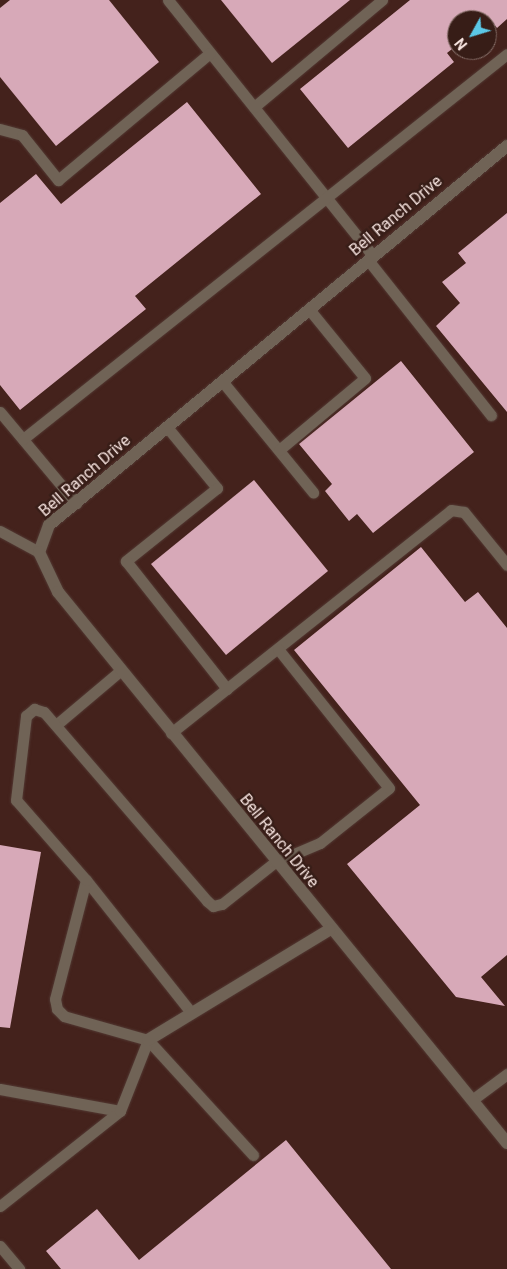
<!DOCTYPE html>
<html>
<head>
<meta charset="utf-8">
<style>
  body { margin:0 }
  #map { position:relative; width:507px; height:1269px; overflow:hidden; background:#371d17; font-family:Roboto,sans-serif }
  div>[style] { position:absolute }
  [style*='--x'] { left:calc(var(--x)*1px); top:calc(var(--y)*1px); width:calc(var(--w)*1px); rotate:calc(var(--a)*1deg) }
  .built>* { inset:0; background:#44221c }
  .building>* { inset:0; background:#d7a9b8 }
  .roads { filter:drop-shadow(0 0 1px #523933) drop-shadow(0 0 1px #523933) }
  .lane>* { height:11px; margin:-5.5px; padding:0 5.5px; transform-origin:5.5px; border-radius:5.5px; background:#706356 }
  .street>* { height:12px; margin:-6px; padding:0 6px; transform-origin:6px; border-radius:6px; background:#706356 }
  span { translate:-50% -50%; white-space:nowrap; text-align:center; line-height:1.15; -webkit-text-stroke:5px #371d17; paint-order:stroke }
  .street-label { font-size:16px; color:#f7e4e0 }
  .north { position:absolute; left:447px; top:10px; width:50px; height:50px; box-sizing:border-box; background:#371d17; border:1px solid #846d67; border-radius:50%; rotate:231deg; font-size:14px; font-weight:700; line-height:20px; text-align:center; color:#f7e4e0 }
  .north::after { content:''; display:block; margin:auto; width:18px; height:22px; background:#5bc8e7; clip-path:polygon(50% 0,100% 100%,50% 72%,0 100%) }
</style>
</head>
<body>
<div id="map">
  <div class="built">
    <div style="clip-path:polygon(evenodd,0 0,507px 0,507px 1269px,0 1269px,0 0,457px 20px,487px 20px,487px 50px,457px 50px,457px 20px)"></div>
  </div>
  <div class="building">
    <div style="clip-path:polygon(10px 0,109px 0,159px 62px,56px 146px,0 77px,0 8px)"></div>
    <div style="clip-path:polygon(221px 0,350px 0,272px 63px)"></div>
    <div style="clip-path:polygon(410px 0,507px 0,507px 19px,497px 28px,490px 19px,457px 20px,457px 45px,447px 53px,454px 62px,348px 148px,300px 89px)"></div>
    <div style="clip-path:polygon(187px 102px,261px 194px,135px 296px,146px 309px,20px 410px,0 385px,0 203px,36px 174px,61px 204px)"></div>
    <div style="clip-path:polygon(507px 213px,507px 412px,436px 326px,460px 303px,442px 282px,466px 263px,458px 253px)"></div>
    <div style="clip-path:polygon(401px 361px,474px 452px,373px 533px,357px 514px,349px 521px,325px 491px,332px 484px,299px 444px)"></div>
    <div style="clip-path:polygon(254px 480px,328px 571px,226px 655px,151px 564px)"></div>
    <div style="clip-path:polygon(421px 547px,465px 602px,478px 592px,507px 628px,507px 955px,481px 977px,505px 1006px,456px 997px,347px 864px,420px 805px,294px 650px)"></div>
    <div style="clip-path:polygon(0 845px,41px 852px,10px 1028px,0 1027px)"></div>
    <div style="clip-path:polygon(286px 1140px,391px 1269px,61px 1269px,46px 1251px,97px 1209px,139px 1260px)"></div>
  </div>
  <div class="roads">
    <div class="lane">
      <div style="--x:168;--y:0;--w:328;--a:51.3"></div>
      <div style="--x:254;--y:107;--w:167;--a:-39.9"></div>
      <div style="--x:0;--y:129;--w:23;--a:15"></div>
      <div style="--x:22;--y:135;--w:58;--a:51.3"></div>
      <div style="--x:58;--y:180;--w:198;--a:-39.9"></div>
      <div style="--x:368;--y:260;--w:198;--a:51.6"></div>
      <div style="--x:222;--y:381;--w:144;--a:50.7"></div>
      <div style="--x:0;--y:412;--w:119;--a:50.1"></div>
      <div style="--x:167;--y:427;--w:79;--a:50.7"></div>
      <div style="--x:217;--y:488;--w:117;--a:141.3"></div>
      <div style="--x:126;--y:561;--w:163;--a:51.7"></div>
      <div style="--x:23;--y:439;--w:618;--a:-38.5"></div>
      <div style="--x:279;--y:450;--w:112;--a:-39.9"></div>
      <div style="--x:365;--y:378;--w:89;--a:-129.1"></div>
      <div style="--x:0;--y:531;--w:44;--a:28.3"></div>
      <div style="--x:56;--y:725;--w:85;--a:-40.2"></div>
      <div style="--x:171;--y:733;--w:358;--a:-38.5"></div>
      <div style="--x:451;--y:510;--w:13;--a:9"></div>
      <div style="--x:464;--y:512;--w:68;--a:50.9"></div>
      <div style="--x:86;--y:880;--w:167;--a:51.6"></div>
      <div style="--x:0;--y:1089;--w:122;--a:10.4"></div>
      <div style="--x:472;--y:1100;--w:44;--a:-36.6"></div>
      <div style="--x:253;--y:1155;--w:156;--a:-132.4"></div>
      <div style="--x:148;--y:1040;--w:87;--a:-164.1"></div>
      <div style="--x:64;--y:1016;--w:10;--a:-135"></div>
      <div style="--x:57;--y:1009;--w:10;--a:-101"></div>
      <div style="--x:55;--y:999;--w:123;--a:-75.4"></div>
      <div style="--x:86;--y:880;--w:106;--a:-131.2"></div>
      <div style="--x:16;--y:800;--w:85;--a:-83.2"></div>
      <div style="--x:26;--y:716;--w:11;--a:-41"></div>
      <div style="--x:34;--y:709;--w:10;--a:17"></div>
      <div style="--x:44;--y:712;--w:250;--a:49.2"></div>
      <div style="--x:207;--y:901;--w:8;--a:40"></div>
      <div style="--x:213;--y:906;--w:9;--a:-13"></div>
      <div style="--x:222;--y:904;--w:68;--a:-38.4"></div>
      <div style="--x:275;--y:862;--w:49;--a:-22.9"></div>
      <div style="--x:320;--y:843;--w:88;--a:-38.6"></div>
      <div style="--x:389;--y:788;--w:178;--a:-128.6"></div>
      <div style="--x:0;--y:1206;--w:153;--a:-38.4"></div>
      <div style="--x:120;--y:1111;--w:76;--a:-68.5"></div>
      <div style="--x:0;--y:1246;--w:30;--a:50"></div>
    </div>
    <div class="street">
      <div style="--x:507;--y:146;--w:594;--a:140.39"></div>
      <div style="--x:49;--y:525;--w:29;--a:110"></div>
      <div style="--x:39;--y:552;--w:44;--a:64.6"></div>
      <div style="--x:58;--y:592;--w:711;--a:50.82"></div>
      <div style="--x:148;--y:1040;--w:212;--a:-31.3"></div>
    </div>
  </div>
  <div class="street-label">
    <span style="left:396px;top:216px;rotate:-40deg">Bell Ranch Drive</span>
    <span style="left:85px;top:476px;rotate:-41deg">Bell Ranch Drive</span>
    <span style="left:279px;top:841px;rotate:51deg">Bell Ranch Drive</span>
  </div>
  <div class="north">N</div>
</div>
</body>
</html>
